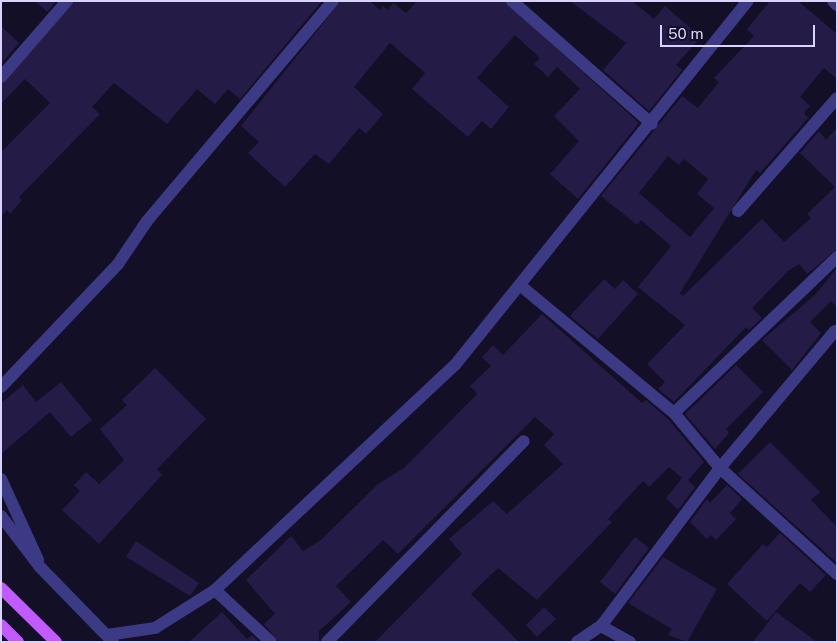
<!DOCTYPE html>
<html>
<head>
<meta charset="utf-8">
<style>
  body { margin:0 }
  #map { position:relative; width:838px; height:643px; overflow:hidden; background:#130f26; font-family:"Public Sans",sans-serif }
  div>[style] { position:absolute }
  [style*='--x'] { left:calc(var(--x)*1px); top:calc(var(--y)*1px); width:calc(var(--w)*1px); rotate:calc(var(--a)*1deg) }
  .building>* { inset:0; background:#241b47 }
  .minor>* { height:12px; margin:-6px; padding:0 6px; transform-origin:6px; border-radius:6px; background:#3d3a85 }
  .major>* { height:12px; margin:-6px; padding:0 6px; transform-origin:6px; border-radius:6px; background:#c25bff }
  span { translate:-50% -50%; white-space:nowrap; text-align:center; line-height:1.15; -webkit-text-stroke:4px #130f26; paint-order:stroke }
  .frame { position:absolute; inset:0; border:2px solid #d9d4ff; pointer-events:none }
  .scale { position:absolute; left:660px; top:25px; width:155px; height:22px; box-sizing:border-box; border:2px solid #d9d4ff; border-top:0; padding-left:6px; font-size:15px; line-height:18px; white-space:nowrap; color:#d9d4ff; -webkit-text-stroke:4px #130f26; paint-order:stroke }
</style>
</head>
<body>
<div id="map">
  <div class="building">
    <div style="clip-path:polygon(35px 1px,56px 1px,47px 12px)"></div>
    <div style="clip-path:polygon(75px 1px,322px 1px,240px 99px,228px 89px,215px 104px,197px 89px,167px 124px,114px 83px,92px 107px,100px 114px,19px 197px,22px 200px,10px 214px,7px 210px,1px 216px,1px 152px,50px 103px,25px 79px,1px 104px,1px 85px)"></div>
    <div style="clip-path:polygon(341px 1px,370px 1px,380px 10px,383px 6px,388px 10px,393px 3px,406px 13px,417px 1px,504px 1px,639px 123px,578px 199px,550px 174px,579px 141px,554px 116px,580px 89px,557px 67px,548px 77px,534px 64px,540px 58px,515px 35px,477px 78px,509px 107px,491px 129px,482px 121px,468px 137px,412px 89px,425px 73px,390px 43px,354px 87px,383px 114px,366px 134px,359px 128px,329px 164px,315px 154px,285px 187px,248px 153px,259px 142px,241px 126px)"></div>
    <div style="clip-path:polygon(570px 1px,632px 1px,654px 19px,665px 6px,701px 37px,676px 65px,682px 70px,649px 111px,603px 70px,626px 43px)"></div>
    <div style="clip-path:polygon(evenodd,770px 1px,798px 1px,837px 34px,837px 79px,824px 68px,800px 97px,810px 106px,804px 113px,808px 118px,760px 173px,756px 170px,680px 293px,683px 296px,762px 219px,784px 242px,811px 218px,807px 214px,835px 187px,800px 153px,819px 131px,826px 140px,837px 128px,837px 249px,807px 274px,799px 264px,788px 271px,752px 308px,762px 318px,749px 330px,746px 327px,674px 402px,658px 389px,665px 382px,647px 364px,685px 325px,638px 287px,671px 246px,641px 220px,637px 225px,601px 196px,682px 96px,698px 108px,719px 82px,714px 78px,754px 36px,747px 29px,770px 1px,668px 156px,679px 165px,684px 159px,708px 179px,697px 194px,714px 208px,690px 237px,639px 193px,668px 156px)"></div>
    <div style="clip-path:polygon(1px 26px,19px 43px,1px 64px)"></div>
    <div style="clip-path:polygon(837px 268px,837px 307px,831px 301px,810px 322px,821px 333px,792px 370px,762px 340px,815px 295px)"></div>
    <div style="clip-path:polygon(604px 279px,615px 289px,623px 280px,638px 294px,598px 339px,570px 316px)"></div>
    <div style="clip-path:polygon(542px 314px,642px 403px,646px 400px,668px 419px,704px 462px,688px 480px,695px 487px,678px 510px,666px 498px,682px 478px,669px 467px,649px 487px,643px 481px,608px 519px,612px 522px,537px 600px,498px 568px,471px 594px,519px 642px,375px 642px,462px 554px,449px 539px,493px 501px,507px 514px,563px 464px,544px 445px,554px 434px,535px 417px,398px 554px,383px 540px,336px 586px,351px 602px,319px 631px,319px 642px,279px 642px,264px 624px,275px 614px,246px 580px,291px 536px,303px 551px,321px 540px,378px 484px,404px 468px,477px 394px,470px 386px,491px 366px,482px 357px,493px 345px,503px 355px)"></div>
    <div style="clip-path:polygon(736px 365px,763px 392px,726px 429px,729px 433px,715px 449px,685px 414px)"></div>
    <div style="clip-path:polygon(155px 368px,206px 419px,157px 469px,162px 475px,99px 544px,62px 510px,80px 491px,74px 485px,86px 472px,99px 484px,124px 460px,100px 429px,127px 405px,122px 400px)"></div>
    <div style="clip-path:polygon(61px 382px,92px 420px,71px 437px,50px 412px,1px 454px,1px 403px,23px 385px,36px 402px)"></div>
    <div style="clip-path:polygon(770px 442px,820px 492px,811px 500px,837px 527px,837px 563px,738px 474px)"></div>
    <div style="clip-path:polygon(727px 485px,742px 499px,730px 513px,736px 519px,716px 540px,711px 535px,707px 539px,690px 522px,707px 499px,710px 503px)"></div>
    <div style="clip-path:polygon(780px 533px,826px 575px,810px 592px,800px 583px,767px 621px,727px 584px,763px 544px,767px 547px)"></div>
    <div style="clip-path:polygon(635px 537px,649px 548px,615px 594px,600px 582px)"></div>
    <div style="clip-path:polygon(136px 541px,199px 583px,190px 596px,126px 557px)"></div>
    <div style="clip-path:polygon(663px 557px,717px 589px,687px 642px,668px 635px,672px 629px,628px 603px)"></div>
    <div style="clip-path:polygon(544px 607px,556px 619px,537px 637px,526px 625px)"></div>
    <div style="clip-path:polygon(222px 612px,247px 639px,252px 635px,259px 642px,189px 642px)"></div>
    <div style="clip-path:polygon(776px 612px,817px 642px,753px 642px)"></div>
  </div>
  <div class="minor">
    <div style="--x:512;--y:1;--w:186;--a:41.3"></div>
    <div style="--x:833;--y:1;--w:6;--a:45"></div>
    <div style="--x:1;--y:77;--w:101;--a:-49"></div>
    <div style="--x:738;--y:211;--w:150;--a:-48.8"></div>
    <div style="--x:521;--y:286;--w:199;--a:39.7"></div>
    <div style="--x:674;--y:413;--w:72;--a:50.1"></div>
    <div style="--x:720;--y:468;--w:158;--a:42.2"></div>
    <div style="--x:1;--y:387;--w:170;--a:-46.4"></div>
    <div style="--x:118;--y:264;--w:52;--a:-56"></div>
    <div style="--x:147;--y:221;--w:288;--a:-49.8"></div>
    <div style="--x:674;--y:413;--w:226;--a:-43.7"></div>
    <div style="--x:1;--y:479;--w:89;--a:65.4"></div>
    <div style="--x:1;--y:516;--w:64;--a:52.6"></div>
    <div style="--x:40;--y:567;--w:105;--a:45.8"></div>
    <div style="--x:215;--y:590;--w:76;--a:42.9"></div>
    <div style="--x:601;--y:626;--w:33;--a:29"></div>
    <div style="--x:107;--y:635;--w:49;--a:-8.3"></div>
    <div style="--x:155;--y:628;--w:71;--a:-32.3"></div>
    <div style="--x:215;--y:590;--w:329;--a:-43.2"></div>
    <div style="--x:455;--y:365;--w:467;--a:-51.2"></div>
    <div style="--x:327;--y:642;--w:281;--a:-45.6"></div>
    <div style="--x:577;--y:642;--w:29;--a:-34"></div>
    <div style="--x:601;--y:626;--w:198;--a:-53"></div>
    <div style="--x:720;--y:468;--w:179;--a:-50"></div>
  </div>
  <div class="major">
    <div style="--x:1;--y:588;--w:77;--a:44.5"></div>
    <div style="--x:1;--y:625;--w:24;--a:45"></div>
  </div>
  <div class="frame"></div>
  <div class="scale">50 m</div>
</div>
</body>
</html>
